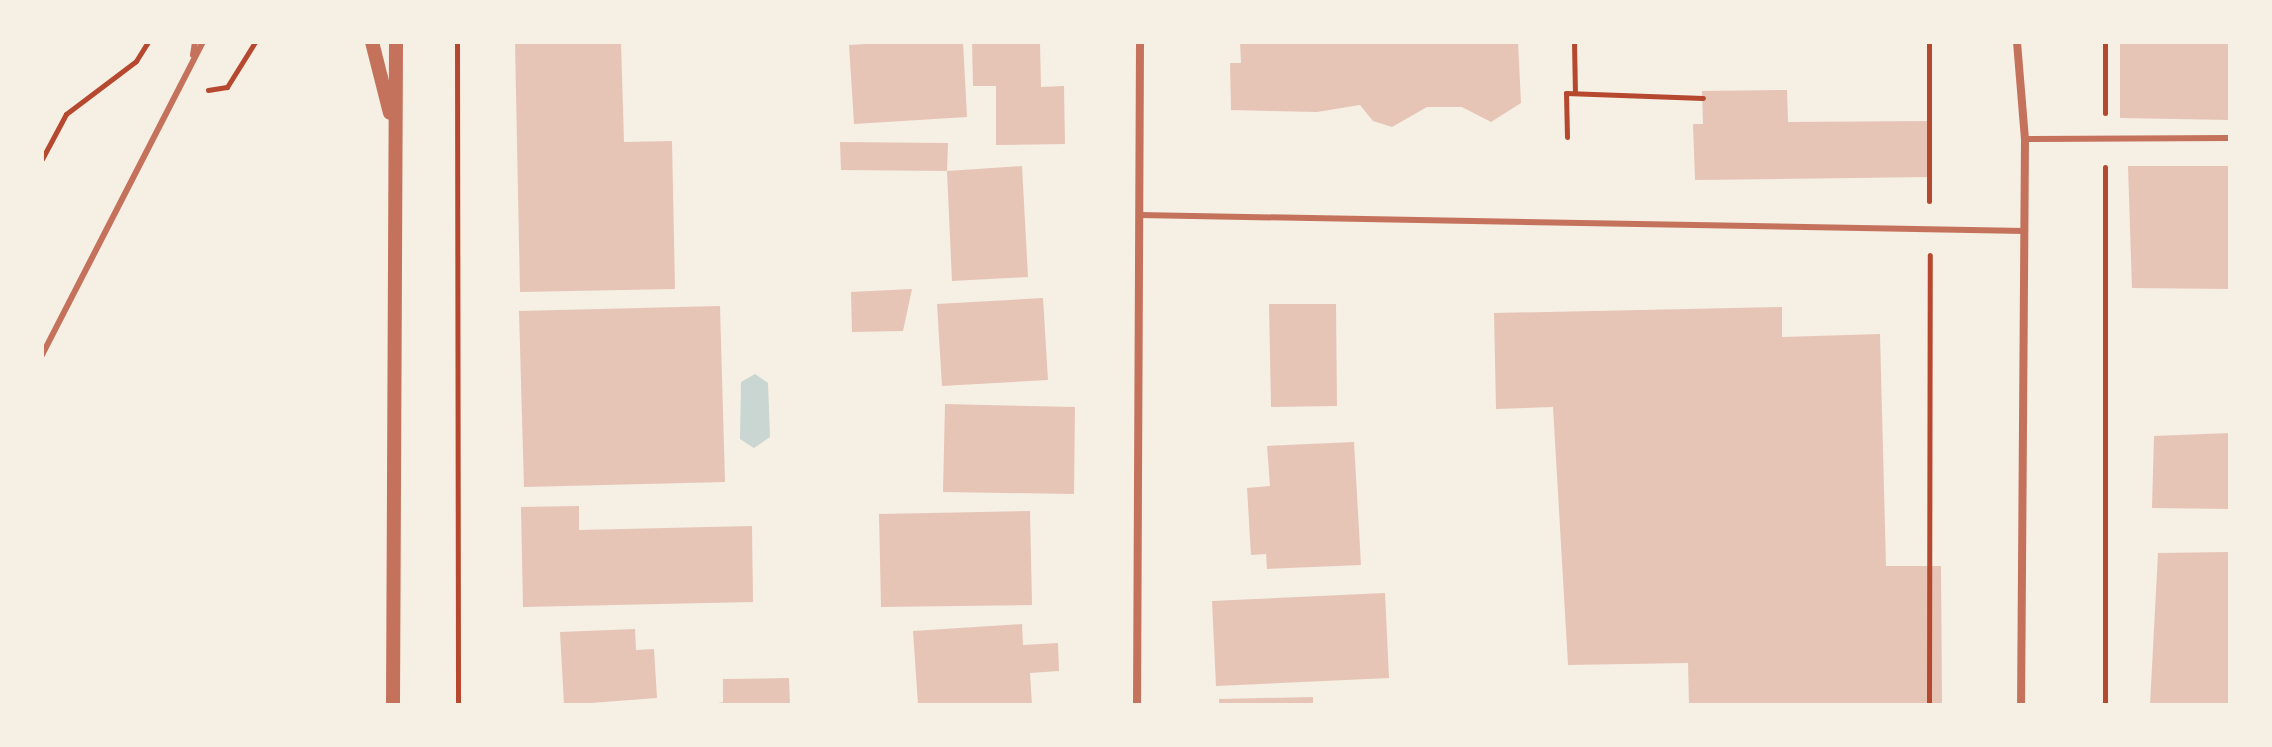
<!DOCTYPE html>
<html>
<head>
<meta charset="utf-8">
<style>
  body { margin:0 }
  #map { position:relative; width:2272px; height:747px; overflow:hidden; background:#f6efe4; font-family:"Golos Text",sans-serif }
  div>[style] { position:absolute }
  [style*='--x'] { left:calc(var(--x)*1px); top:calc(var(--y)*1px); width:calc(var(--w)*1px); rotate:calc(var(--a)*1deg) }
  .water>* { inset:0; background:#c9d6d2 }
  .building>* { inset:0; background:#e6c5b7 }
  .path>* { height:5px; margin:-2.5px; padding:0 2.5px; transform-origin:2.5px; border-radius:2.5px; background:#b5482f }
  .service>* { height:6px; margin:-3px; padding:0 3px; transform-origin:3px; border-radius:3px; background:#c5725c }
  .minor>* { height:8px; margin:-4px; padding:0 4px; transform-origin:4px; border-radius:4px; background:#c5725c }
  .tertiary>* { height:14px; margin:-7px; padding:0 7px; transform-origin:7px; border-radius:7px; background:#c5725c }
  span { translate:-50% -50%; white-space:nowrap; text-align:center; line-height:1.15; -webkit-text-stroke:8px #f6efe4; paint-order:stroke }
  .frame { position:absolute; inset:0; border:44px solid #f6efe4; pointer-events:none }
</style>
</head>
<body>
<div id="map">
  <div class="water">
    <div style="clip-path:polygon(755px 374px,768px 383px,770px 437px,754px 448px,740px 439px,741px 382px)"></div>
  </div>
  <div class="building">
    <div style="clip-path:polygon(515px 42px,621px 42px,624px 142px,672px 141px,675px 289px,520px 292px)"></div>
    <div style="clip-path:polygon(900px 42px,963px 42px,967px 117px,854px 124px,849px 45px)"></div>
    <div style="clip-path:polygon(972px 42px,1040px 42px,1041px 87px,1064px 86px,1065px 144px,996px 145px,996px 86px,973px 86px)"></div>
    <div style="clip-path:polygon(1240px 42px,1518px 42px,1521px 103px,1491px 122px,1462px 107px,1427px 107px,1392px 127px,1373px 121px,1360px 105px,1317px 112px,1231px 110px,1230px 63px,1241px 63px)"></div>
    <div style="clip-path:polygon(2120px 42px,2230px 42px,2230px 120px,2120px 118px)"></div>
    <div style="clip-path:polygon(1787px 90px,1788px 122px,1929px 121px,1930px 177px,1695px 180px,1693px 124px,1703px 124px,1702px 91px)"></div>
    <div style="clip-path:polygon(840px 142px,948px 143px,947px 171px,841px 170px)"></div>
    <div style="clip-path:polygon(1022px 166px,1028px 277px,952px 281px,947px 171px)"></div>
    <div style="clip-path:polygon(2128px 166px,2230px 166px,2230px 289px,2132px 288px)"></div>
    <div style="clip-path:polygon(912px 289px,903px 331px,852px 332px,851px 292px)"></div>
    <div style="clip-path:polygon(1043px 298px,1048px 380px,942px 386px,937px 304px)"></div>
    <div style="clip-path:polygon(1269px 304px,1336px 304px,1337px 406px,1271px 407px)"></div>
    <div style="clip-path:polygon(720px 306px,725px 482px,524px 487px,519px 311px)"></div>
    <div style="clip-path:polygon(1782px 307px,1782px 337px,1880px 334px,1886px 566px,1941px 566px,1942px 705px,1689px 705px,1688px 663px,1568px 665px,1553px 407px,1496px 409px,1494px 313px)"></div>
    <div style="clip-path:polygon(945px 404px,1075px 407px,1074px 494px,943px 492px)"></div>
    <div style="clip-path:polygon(2230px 433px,2230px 509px,2152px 508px,2154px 436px)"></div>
    <div style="clip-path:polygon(1354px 442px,1361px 565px,1267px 569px,1266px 554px,1251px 555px,1247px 488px,1270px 486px,1267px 446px)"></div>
    <div style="clip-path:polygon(579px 506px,579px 530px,752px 526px,753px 602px,523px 607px,521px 507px)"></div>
    <div style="clip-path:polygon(1030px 511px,1032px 605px,881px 607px,879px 514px)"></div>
    <div style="clip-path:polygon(2230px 552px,2230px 705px,2150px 705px,2158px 553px)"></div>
    <div style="clip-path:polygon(1385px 593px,1389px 678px,1216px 686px,1212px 601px)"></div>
    <div style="clip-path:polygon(1022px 624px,1023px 645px,1058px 643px,1059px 671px,1030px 673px,1032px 705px,918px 705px,913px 631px)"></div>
    <div style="clip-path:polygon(635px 629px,636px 650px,654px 649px,657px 698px,564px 705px,560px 632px)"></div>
    <div style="clip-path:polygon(789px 678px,790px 705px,707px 705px,723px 702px,723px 679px)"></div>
    <div style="clip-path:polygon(1313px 697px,1313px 705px,1219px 705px,1219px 699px)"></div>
  </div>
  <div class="path">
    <div style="--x:457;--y:42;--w:663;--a:89.91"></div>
    <div style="--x:1574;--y:42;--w:51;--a:88.9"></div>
    <div style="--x:1929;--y:42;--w:159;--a:90"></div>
    <div style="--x:2105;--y:42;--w:71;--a:90"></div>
    <div style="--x:208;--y:90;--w:19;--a:-9"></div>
    <div style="--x:227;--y:87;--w:53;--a:-58.1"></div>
    <div style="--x:1567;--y:137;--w:44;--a:-91.3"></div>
    <div style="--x:1566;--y:93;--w:137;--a:2.1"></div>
    <div style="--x:42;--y:159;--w:51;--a:-61.9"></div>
    <div style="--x:66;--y:114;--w:88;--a:-37.1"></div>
    <div style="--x:136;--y:61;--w:22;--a:-58"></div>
    <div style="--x:1929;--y:705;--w:450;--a:-89.9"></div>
    <div style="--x:2105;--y:705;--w:538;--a:-90"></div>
  </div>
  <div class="service">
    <div style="--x:193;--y:55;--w:13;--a:-81"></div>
    <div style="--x:2025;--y:139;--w:205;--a:-0.3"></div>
    <div style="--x:1139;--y:215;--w:886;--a:1.03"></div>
    <div style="--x:42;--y:355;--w:352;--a:-62.8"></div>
  </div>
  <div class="minor">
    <div style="--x:2017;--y:42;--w:97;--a:85.3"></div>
    <div style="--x:2025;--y:139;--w:566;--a:90.4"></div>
    <div style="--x:1137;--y:705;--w:663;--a:-89.74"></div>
  </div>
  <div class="tertiary">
    <div style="--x:372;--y:42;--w:73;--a:75.8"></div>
    <div style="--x:393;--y:705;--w:663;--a:-89.74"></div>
  </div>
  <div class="frame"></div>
</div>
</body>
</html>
